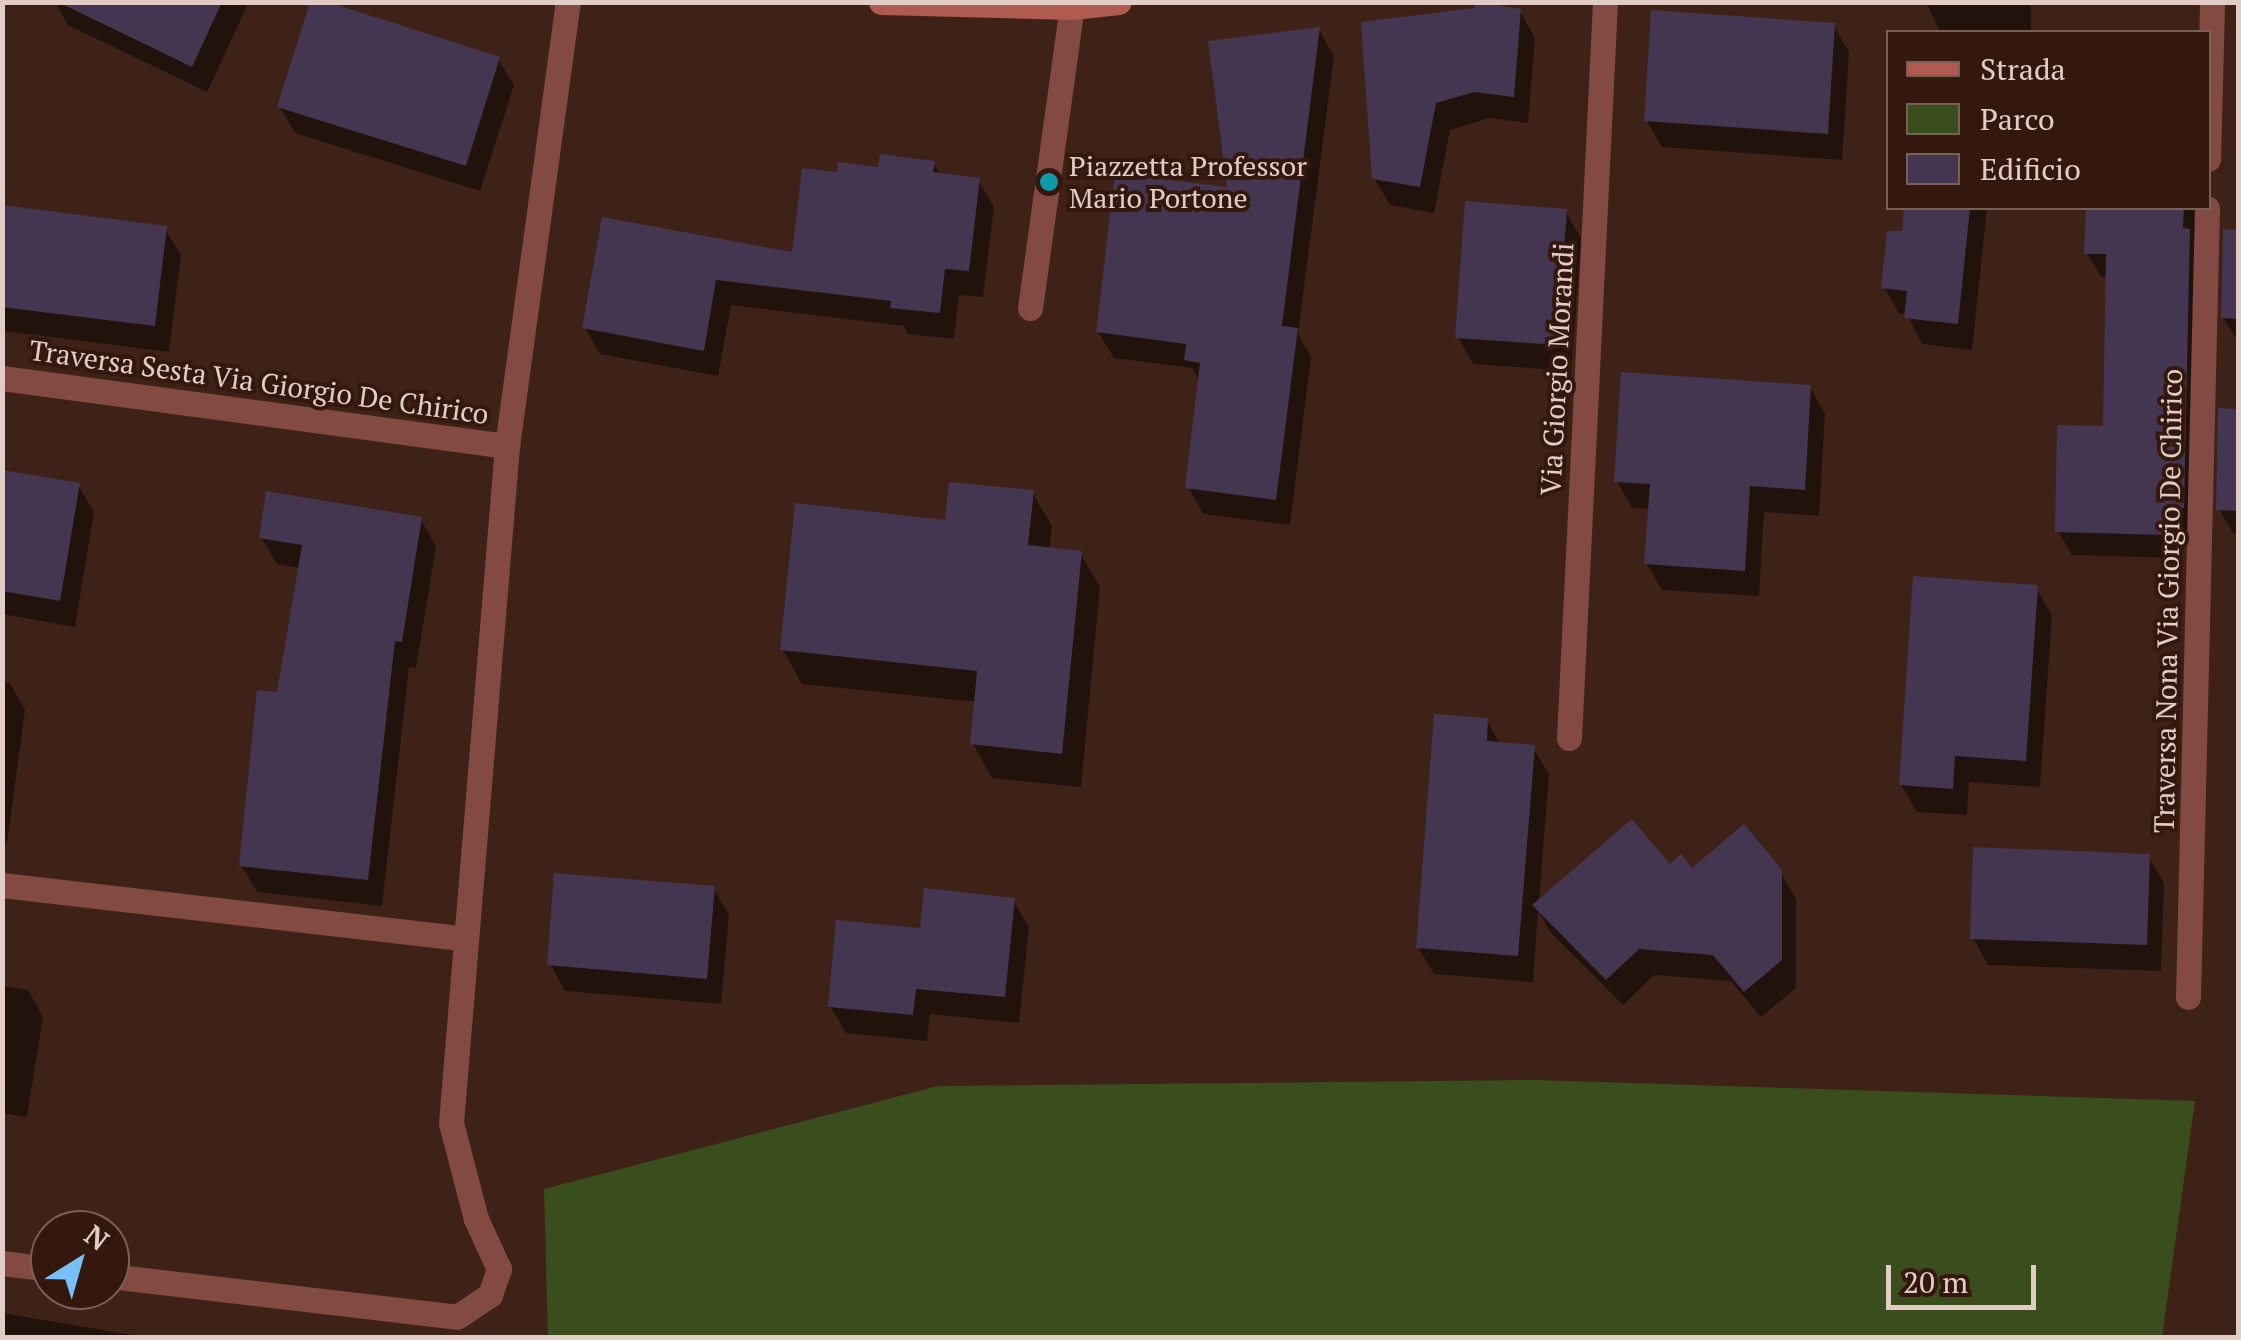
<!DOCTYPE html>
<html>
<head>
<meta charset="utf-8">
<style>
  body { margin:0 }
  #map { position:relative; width:2241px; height:1340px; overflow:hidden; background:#3f2217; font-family:"PT Serif",serif }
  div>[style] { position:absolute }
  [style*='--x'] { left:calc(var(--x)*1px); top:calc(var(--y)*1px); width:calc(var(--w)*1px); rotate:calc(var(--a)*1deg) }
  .green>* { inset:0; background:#3a4d1d }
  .shadow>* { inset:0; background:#0007 }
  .building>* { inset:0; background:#443550 }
  .lane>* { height:25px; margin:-12.5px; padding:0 12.5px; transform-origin:12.5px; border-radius:12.5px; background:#824a43 }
  .street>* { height:25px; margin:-12.5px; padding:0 12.5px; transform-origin:12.5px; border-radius:12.5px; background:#824a43 }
  .secondary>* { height:25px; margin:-12.5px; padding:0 12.5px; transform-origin:12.5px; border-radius:12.5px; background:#b15a50 }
  .dots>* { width:28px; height:28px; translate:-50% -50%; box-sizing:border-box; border:5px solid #34180d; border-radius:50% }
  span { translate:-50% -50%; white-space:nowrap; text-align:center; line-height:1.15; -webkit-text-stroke:8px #34180d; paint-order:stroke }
  .poi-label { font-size:28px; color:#e1cdc6 }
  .left { translate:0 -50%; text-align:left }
  .street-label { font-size:28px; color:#e1cdc6 }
  .frame { position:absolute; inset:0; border:5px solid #e1cdc6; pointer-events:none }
  .legend { position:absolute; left:1886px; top:30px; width:325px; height:180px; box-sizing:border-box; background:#34180d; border:2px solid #796057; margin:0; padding:12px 18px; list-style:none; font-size:30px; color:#e1cdc6 }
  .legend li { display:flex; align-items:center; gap:20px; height:50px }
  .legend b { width:50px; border:2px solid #796057 }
  .north { position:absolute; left:30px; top:1210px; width:100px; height:100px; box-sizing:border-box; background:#34180d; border:2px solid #796057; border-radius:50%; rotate:37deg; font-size:28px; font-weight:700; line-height:40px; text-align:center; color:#e1cdc6 }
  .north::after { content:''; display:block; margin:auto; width:35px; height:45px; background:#78bff7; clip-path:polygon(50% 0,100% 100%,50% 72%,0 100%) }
  .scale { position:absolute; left:1886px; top:1265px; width:150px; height:45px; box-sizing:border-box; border:5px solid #e1cdc6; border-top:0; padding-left:12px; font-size:30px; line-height:35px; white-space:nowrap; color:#e1cdc6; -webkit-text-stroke:8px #34180d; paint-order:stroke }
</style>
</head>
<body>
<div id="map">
  <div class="green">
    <div style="clip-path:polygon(1536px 1080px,2195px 1101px,2162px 1337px,548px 1337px,544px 1189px,938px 1086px)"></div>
  </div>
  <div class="shadow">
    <div style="clip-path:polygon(55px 2px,249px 2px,207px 92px,68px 25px)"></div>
    <div style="clip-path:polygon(1926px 2px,2031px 2px,2031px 31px,1940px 32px)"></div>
    <div style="clip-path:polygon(1520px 11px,1535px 38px,1528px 123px,1490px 118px,1450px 130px,1434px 213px,1390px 205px,1374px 178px,1364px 24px)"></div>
    <div style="clip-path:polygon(1834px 26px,1849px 52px,1842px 160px,1662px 147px,1647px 121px)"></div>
    <div style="clip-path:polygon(1319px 30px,1334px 56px,1298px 334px,1311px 357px,1290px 525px,1203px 514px,1188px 487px,1200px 383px,1192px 368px,1114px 358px,1098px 332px,1229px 190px)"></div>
    <div style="clip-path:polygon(498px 59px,514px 85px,480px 191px,295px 133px,280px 107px)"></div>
    <div style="clip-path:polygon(933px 163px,941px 176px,978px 180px,994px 207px,983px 297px,959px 295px,954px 339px,908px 334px,904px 326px,731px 305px,718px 376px,600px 354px,585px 328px,604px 220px,795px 255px,840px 175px)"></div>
    <div style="clip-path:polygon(2px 208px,165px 229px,181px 255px,169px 352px,4px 331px)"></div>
    <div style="clip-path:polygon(1907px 208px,1987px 208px,1972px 350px,1922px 344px,1907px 315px,1899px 314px,1884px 287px,1904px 234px)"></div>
    <div style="clip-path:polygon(2089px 208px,2197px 208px,2196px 531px,2177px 530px,2176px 558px,2072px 555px,2058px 531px,2105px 429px,2108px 278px,2101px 277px,2087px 253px)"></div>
    <div style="clip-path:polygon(1565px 211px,1581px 238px,1571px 371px,1473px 364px,1458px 337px)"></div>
    <div style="clip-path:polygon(2225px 232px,2238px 232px,2238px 341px,2223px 318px)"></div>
    <div style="clip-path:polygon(1810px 387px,1825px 414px,1819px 516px,1764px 512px,1759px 596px,1662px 590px,1647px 564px,1651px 509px,1632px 508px,1617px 481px)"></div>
    <div style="clip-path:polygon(2221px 410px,2238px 412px,2238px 534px,2233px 533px,2219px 509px)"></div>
    <div style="clip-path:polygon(2px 472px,78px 485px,94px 512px,75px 627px,2px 614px)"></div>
    <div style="clip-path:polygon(1032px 492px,1052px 526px,1049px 550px,1080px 553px,1100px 587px,1081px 787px,992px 778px,973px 744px,977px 702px,802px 684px,783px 650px,947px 522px)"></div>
    <div style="clip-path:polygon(421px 520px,436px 546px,416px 668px,409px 667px,382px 906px,257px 892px,241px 865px,279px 695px,301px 568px,277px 564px,261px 537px)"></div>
    <div style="clip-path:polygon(2036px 588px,2052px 615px,2040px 787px,1969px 782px,1967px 815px,1917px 812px,1901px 785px)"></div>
    <div style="clip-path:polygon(2px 682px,10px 683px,25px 710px,7px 844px,2px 843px)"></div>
    <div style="clip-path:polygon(1487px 721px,1501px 745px,1533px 748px,1549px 774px,1539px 903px,1670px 867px,1780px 871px,1796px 899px,1796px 988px,1761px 1017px,1731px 981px,1654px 975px,1623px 1005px,1550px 932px,1538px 911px,1533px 982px,1434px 974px,1418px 947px)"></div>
    <div style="clip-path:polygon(2148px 856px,2164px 883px,2161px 971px,1988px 965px,1973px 938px)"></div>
    <div style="clip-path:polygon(713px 888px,729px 915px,721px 1004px,565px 991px,550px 964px)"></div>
    <div style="clip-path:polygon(1013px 900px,1029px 927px,1019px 1023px,930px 1014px,927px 1041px,846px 1033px,830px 1006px,923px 931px)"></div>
    <div style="clip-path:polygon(2px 986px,28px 990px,43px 1017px,27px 1117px,2px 1113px)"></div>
    <div style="clip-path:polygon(2px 1313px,150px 1338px,2px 1338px)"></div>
  </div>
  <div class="building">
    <div style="clip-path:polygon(58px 2px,222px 2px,192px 67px)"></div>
    <div style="clip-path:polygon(310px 2px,328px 2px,500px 57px,466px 166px,277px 107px)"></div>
    <div style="clip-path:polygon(1476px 2px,1521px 9px,1514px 97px,1474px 92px,1436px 103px,1420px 187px,1372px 179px,1361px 22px,1474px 8px)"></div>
    <div style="clip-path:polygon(1651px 10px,1835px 23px,1828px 134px,1644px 121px)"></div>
    <div style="clip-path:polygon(1320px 27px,1282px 326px,1298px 328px,1276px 500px,1185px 488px,1200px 363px,1184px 360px,1186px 344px,1096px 332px,1115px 173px,1227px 187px,1208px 41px)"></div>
    <div style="clip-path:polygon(880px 154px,935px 161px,933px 172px,980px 178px,969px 271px,945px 269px,940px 313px,890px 308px,891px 301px,716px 280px,704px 351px,582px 328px,602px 217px,792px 252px,802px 168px,837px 172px,838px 162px,878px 167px)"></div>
    <div style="clip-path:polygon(1465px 201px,1567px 209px,1557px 345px,1455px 338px)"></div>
    <div style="clip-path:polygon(2px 205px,167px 226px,155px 326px,2px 307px)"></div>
    <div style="clip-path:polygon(1904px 208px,1970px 208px,1958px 324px,1904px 318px,1907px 291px,1881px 288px,1887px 231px,1902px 231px)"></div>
    <div style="clip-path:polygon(2086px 208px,2184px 208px,2183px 228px,2190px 229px,2184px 508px,2164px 506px,2164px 535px,2055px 532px,2057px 425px,2103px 426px,2106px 254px,2084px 254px)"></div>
    <div style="clip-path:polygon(2223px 229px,2238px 230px,2238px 319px,2221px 318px)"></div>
    <div style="clip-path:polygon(1621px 372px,1811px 385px,1805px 490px,1750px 486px,1745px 571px,1644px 564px,1650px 484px,1614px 482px)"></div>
    <div style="clip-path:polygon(2218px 408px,2238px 409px,2238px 511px,2216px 510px)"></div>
    <div style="clip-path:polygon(2px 470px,80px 483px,60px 601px,2px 591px)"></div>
    <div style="clip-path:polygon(949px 482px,1034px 490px,1028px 545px,1082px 551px,1062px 754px,970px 744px,977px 671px,780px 650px,795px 503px,945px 520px)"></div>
    <div style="clip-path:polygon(266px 491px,422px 517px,402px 642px,395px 641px,368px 880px,239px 866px,257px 690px,277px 692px,302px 545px,259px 538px)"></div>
    <div style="clip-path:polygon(1913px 576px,2038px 585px,2026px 761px,1955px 756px,1953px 789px,1899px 785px)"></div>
    <div style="clip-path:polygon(1434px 714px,1488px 718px,1487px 741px,1535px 745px,1518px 956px,1416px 948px)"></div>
    <div style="clip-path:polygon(1632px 819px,1670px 864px,1681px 854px,1692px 868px,1744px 824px,1782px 870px,1782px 960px,1744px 992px,1713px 955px,1639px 949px,1606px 980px,1532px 905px)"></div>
    <div style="clip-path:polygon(1973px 847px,2150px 854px,2147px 945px,1970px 939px)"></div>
    <div style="clip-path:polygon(554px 873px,715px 886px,707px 979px,547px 965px)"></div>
    <div style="clip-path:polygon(924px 888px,1015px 898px,1005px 997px,916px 989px,913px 1015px,828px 1007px,836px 920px,920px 928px)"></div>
  </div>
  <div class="lane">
    <div style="--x:1030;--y:308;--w:304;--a:-82.1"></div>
    <div style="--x:2;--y:1263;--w:48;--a:7.1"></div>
    <div style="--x:110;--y:1276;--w:349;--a:6.7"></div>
    <div style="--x:457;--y:1317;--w:40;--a:-34"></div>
    <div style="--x:490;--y:1295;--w:28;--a:-71"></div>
    <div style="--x:499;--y:1269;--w:55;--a:-114.7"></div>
    <div style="--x:476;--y:1219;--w:99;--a:-104.6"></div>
  </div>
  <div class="street">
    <div style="--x:2208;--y:159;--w:157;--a:-88.5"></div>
    <div style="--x:2;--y:378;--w:510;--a:7.67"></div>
    <div style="--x:1569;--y:738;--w:737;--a:-87.2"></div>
    <div style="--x:2;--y:885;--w:464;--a:6.6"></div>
    <div style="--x:2188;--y:997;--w:789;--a:-88.62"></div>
    <div style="--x:451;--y:1123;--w:679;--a:-85.27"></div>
    <div style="--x:507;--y:446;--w:448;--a:-82.2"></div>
  </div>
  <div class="secondary">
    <div style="--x:881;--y:2;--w:191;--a:1.5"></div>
    <div style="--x:1072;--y:7;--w:47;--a:-6.1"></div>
  </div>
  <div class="dots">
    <div style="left:1049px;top:182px;background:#0f9aa8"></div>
  </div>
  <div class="poi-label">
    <span class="left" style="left:1069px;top:182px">Piazzetta Professor<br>Mario Portone</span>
  </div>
  <div class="street-label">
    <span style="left:1557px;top:369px;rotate:-87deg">Via Giorgio Morandi</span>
    <span style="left:259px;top:382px;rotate:8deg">Traversa Sesta Via Giorgio De Chirico</span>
    <span style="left:2168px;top:601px;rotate:-89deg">Traversa Nona Via Giorgio De Chirico</span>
  </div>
  <div class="frame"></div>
  <ul class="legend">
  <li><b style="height:12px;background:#b15a50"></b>Strada</li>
  <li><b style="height:28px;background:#3a4d1d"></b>Parco</li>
  <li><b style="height:28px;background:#443550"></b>Edificio</li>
  </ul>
  <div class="north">N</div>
  <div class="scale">20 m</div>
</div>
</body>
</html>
